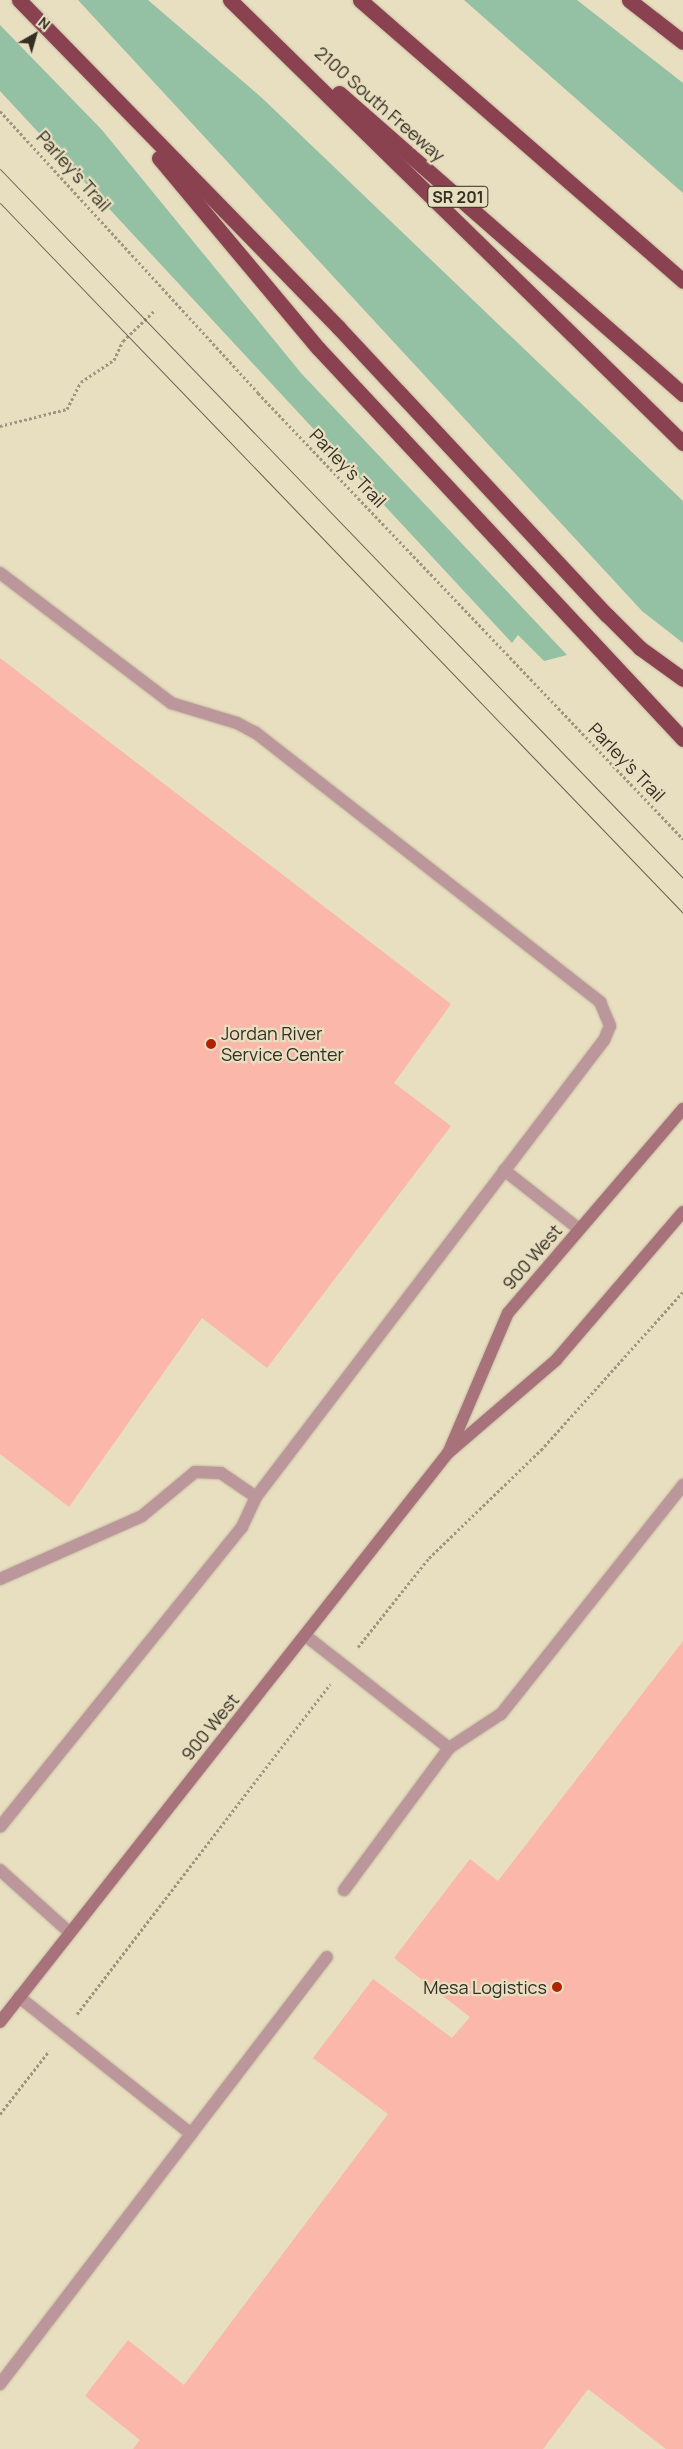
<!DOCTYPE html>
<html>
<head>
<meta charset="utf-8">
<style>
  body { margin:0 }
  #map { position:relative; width:683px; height:2449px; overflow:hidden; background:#e8dec0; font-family:Manrope,sans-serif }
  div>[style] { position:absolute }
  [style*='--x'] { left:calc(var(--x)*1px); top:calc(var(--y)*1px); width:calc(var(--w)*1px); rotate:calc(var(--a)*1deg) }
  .green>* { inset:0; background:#94c0a4 }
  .building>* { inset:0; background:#fab7aa }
  .path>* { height:3px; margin-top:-1.5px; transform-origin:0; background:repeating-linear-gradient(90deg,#9e9680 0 2.5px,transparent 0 5px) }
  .roads { filter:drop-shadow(0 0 1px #c4bba1) drop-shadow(0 0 1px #c4bba1) }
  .lane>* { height:12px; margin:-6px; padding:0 6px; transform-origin:6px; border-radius:6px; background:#bb969b }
  .secondary>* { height:12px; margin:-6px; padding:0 6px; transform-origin:6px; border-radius:6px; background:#a8727b }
  .highway>* { height:15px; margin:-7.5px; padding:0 7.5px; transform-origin:7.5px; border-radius:7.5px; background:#8a4150 }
  .tram>* { height:1px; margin:-0.5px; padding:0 0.5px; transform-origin:0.5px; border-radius:0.5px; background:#676150 }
  .dots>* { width:14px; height:14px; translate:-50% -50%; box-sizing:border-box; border:2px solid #e8dec0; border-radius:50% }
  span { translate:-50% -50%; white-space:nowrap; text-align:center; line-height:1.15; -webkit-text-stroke:4.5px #e8dec0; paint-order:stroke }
  .shield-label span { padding:1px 4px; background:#e8dec0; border:1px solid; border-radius:4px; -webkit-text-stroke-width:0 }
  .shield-label { font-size:16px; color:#332f23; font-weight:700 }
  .street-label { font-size:18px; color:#332f23 }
  .poi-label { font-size:18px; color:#332f23 }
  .left { translate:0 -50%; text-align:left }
  .right { translate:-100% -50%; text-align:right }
  .north { position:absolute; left:10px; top:10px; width:50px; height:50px; -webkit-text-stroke:4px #e8dec0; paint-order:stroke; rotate:38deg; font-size:14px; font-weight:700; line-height:20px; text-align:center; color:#332f23 }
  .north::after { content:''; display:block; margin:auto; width:18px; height:22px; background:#332f23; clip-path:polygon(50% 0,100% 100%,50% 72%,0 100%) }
</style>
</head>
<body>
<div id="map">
  <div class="green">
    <div style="clip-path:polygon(78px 0,148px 0,262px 98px,683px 501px,683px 643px,642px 611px)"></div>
    <div style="clip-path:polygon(464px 0,577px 0,683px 83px,683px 193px)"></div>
    <div style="clip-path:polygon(0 25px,102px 130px,301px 373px,567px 655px,544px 661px,518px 635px,512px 643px,0 91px)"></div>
  </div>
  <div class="building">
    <div style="clip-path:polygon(0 658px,451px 1004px,394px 1083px,451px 1126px,267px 1368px,202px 1318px,69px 1507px,0 1454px)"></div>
    <div style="clip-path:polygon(683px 1641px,683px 2449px,666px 2449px,588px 2389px,543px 2449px,133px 2449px,140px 2440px,85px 2396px,128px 2340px,184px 2385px,388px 2114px,313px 2058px,373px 1979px,452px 2038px,470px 2017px,394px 1958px,470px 1859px,498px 1881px)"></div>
  </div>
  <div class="path">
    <div style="--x:0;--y:111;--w:382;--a:47.5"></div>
    <div style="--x:258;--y:393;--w:616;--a:46.38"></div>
    <div style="--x:0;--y:426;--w:69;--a:-14.2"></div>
    <div style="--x:67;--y:409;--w:30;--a:-63"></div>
    <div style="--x:81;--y:382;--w:40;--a:-34"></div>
    <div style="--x:114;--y:360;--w:21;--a:-65"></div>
    <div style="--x:123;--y:341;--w:43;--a:-44.1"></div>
    <div style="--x:358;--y:1647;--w:114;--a:-51.4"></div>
    <div style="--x:429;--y:1558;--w:156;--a:-44"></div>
    <div style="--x:541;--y:1450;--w:212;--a:-48.1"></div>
    <div style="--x:77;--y:2014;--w:416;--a:-52.5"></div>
    <div style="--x:0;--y:2114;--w:80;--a:-52.1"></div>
  </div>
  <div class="roads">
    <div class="lane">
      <div style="--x:0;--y:573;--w:215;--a:37.2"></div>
      <div style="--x:171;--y:703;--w:69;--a:16.9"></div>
      <div style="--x:237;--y:723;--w:21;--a:28"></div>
      <div style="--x:256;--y:733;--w:437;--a:38"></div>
      <div style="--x:600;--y:1002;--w:26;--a:67"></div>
      <div style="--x:610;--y:1026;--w:15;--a:113"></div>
      <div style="--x:604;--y:1040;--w:574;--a:127.29"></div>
      <div style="--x:256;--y:1497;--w:33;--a:115"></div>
      <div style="--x:242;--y:1527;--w:385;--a:128.9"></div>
      <div style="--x:504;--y:1170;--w:95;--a:38.2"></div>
      <div style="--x:0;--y:1579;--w:155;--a:-23.9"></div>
      <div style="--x:142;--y:1516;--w:69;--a:-39.7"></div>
      <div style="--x:195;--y:1472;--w:26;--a:2"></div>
      <div style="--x:221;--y:1473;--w:42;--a:34.4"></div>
      <div style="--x:306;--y:1636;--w:182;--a:38.1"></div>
      <div style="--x:449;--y:1748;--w:62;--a:-33.2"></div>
      <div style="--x:501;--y:1714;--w:293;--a:-51.5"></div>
      <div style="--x:0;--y:1870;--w:93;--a:41.9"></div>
      <div style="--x:344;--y:1890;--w:177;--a:-53.5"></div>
      <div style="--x:19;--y:1997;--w:220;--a:38.5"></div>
      <div style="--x:191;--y:2134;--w:223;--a:-52.5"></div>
      <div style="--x:0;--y:2384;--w:315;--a:-52.6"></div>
    </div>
    <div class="secondary">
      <div style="--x:449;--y:1451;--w:150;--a:-66.9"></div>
      <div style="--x:508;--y:1313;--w:269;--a:-49.4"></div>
      <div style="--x:0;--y:2022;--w:724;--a:-51.79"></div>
      <div style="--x:448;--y:1453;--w:143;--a:-40.7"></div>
      <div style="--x:556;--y:1360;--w:195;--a:-49.4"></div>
    </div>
    <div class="highway">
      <div style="--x:19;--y:0;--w:457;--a:45.7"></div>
      <div style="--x:338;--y:327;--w:394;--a:47"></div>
      <div style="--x:607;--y:615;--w:47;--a:45"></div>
      <div style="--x:640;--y:648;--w:53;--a:35.8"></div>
      <div style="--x:230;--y:0;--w:634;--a:44.36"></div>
      <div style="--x:360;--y:0;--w:428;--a:41"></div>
      <div style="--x:629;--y:0;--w:68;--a:37.9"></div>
      <div style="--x:339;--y:93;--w:457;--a:41.2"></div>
      <div style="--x:159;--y:158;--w:248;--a:50.1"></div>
      <div style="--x:318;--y:348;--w:535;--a:46.97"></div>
    </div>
  </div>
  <div class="tram">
    <div style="--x:0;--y:169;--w:984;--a:46.07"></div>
    <div style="--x:0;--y:203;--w:985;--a:46.11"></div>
  </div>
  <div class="dots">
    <div style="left:211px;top:1044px;background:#b02300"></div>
    <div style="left:557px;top:1987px;background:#b02300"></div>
  </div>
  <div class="shield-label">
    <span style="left:458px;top:197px">SR 201</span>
  </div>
  <div class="street-label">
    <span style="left:380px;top:104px;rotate:41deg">2100 South Freeway</span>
    <span style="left:74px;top:171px;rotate:48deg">Parley's Trail</span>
    <span style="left:348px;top:468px;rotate:46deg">Parley's Trail</span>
    <span style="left:627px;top:762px;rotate:46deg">Parley's Trail</span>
    <span style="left:532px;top:1257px;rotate:-49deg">900 West</span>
    <span style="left:210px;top:1727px;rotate:-51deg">900 West</span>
  </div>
  <div class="poi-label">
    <span class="left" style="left:221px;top:1044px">Jordan River<br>Service Center</span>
    <span class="right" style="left:547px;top:1987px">Mesa Logistics</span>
  </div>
  <div class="north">N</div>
</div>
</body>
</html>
